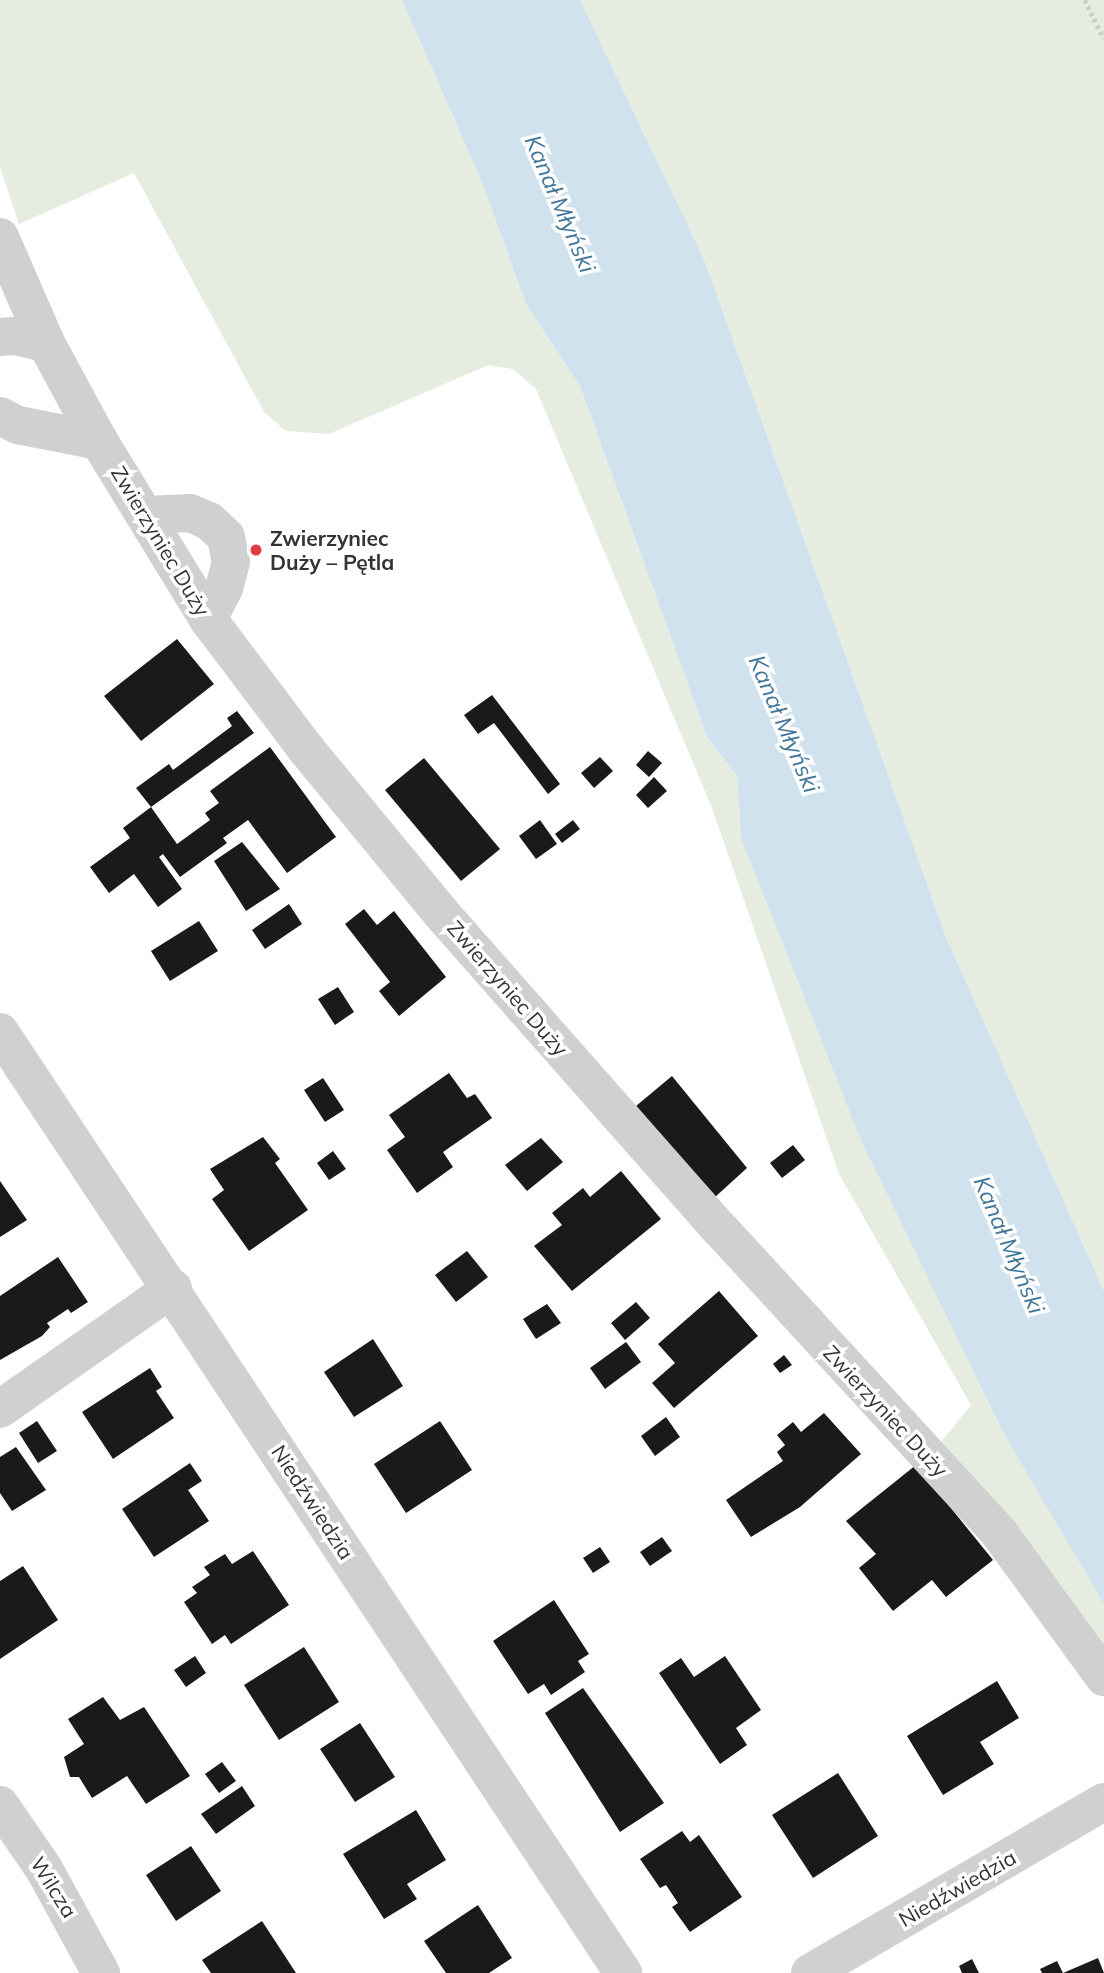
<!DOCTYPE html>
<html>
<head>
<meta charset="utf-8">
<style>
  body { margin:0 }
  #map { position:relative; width:1104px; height:1973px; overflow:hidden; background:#fff; font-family:Mulish,sans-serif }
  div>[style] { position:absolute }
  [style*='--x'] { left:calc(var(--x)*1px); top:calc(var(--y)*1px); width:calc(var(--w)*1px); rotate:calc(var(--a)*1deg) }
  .green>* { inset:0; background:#e6ecdf }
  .water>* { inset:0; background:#cfe2ee }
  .building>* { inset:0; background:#1a1a1a }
  .path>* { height:4.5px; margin-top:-2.25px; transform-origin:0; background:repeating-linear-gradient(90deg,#cdcdcd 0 3.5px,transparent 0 7px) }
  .minor>* { height:38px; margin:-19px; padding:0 19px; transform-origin:19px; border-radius:19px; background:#d0d0d0 }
  .dots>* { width:19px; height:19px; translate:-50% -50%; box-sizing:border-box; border:4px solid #fff; border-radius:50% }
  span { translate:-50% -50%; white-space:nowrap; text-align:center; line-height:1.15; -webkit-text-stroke:7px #fff; paint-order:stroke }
  .poi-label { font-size:21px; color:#333; font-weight:700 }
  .left { translate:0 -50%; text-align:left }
  .street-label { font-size:21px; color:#333 }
  .water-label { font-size:23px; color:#3f7597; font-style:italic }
</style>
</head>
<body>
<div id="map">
  <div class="green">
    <div style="clip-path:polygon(0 0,402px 0,483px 185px,526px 304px,580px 386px,707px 737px,737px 776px,741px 838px,1104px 1604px,1104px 1651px,941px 1442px,971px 1405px,839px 1174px,712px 808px,536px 389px,513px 369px,488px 365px,329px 434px,286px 431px,264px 412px,134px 173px,19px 224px,0 167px)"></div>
    <div style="clip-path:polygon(580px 0,1104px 0,1104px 1291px,946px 937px,704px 259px)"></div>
  </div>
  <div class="water">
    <div style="clip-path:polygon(402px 0,580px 0,704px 259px,946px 937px,1104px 1291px,1104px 1604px,1004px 1434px,860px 1138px,741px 838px,737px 776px,707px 737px,580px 386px,526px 304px,483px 185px)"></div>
  </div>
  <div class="building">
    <div style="clip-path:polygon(177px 639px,214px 684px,141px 741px,104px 696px)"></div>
    <div style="clip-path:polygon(492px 695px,560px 784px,548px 794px,494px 723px,478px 734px,464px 715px)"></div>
    <div style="clip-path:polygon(237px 711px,254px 733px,151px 807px,136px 788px,169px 764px,173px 770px,232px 726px,227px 718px)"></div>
    <div style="clip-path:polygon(270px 747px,336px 837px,287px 873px,248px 820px,223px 838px,227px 843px,180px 877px,163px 854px,159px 857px,182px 889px,158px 907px,134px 874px,109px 893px,90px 867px,130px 838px,123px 828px,151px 807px,177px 844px,210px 820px,205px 813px,219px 803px,210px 791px)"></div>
    <div style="clip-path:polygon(648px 751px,662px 763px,649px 777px,636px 765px)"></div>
    <div style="clip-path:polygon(600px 757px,613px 771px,594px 788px,581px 773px)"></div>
    <div style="clip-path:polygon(424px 758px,500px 849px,461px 881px,385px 790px)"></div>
    <div style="clip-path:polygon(654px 777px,667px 791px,648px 808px,636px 795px)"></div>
    <div style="clip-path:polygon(540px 820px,557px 844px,536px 859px,519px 836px)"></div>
    <div style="clip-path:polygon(573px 820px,580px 829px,562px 843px,555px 834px)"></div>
    <div style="clip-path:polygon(242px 842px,280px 889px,246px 911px,214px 861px)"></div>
    <div style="clip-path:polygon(289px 904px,302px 924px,265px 949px,252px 930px)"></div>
    <div style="clip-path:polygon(364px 909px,377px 925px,394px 911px,446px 977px,399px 1016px,379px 991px,390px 982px,345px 924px)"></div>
    <div style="clip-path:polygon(199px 921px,218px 951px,170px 981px,151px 951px)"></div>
    <div style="clip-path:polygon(338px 987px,354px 1012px,335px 1025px,318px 999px)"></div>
    <div style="clip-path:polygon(449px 1073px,467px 1098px,475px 1094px,492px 1118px,443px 1152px,453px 1167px,417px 1193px,387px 1150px,405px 1137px,389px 1115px)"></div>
    <div style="clip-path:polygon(672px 1076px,747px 1168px,714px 1198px,636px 1106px)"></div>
    <div style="clip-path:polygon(323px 1078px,344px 1110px,325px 1122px,304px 1090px)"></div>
    <div style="clip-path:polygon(263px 1137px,280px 1159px,275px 1163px,308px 1210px,249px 1251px,212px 1199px,224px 1190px,210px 1169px)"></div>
    <div style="clip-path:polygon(541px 1138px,563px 1162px,527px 1191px,505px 1165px)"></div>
    <div style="clip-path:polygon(793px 1145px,805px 1160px,782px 1178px,770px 1163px)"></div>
    <div style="clip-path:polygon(333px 1151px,346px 1169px,329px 1180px,317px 1163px)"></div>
    <div style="clip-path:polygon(621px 1171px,661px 1219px,572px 1291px,534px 1246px,562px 1225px,552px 1213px,583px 1188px,590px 1197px)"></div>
    <div style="clip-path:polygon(0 1181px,27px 1220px,0 1237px)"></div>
    <div style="clip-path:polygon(467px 1251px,488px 1277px,456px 1302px,435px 1275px)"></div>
    <div style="clip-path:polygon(58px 1257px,88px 1302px,71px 1313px,68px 1309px,47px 1323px,50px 1327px,42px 1336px,0 1360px,0 1296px)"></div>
    <div style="clip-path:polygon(719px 1291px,758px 1336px,674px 1408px,652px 1383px,675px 1363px,658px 1344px)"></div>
    <div style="clip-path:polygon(636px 1302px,650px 1318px,625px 1340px,611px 1323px)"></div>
    <div style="clip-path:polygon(547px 1304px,561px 1323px,536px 1339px,523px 1319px)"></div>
    <div style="clip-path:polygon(373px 1339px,403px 1386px,354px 1417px,324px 1372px)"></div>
    <div style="clip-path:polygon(626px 1342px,641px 1362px,605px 1389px,590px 1368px)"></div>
    <div style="clip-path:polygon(784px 1355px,792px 1365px,780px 1373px,773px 1364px)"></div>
    <div style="clip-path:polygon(150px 1368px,162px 1387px,156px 1391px,174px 1418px,113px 1459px,82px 1412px)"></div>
    <div style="clip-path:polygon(824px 1413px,861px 1454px,800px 1507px,751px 1537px,726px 1500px,783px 1461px,777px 1452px,785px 1445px,777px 1435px,793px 1422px,801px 1432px)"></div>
    <div style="clip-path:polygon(666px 1417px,680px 1437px,655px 1456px,641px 1436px)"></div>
    <div style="clip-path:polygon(37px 1421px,57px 1451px,38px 1463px,19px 1433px)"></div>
    <div style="clip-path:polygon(440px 1421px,472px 1470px,406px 1513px,374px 1464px)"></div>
    <div style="clip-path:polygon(16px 1447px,46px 1490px,12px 1511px,0 1493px,0 1457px)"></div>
    <div style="clip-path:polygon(190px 1463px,202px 1481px,188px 1490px,209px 1521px,154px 1557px,122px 1509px)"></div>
    <div style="clip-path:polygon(916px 1465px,993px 1560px,946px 1597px,932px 1580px,893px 1611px,859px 1568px,876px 1554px,846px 1521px)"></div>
    <div style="clip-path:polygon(662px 1537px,672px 1551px,650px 1566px,640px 1552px)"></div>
    <div style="clip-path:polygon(600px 1547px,610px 1562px,593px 1573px,583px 1558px)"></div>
    <div style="clip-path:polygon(253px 1551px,289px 1605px,231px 1644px,225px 1635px,212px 1644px,184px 1602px,197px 1593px,192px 1587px,210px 1575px,204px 1567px,225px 1554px,232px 1564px)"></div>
    <div style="clip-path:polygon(23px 1566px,58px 1620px,0 1659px,0 1581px)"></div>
    <div style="clip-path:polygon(554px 1600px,589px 1654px,578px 1661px,585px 1672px,551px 1695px,544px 1684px,528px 1694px,493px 1641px)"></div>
    <div style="clip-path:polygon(304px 1647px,339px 1702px,279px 1740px,244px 1685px)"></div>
    <div style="clip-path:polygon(195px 1656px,206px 1673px,186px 1687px,174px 1670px)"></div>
    <div style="clip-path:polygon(725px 1656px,761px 1710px,736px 1728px,747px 1745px,720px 1764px,659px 1673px,681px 1658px,694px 1677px)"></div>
    <div style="clip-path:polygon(997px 1681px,1019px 1718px,980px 1742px,994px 1764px,943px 1795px,907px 1736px)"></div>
    <div style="clip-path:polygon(583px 1688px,664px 1803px,620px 1832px,545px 1713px)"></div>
    <div style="clip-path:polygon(103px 1697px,120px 1720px,144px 1707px,190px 1776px,146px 1804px,127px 1776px,92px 1798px,79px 1777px,70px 1777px,64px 1757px,84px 1744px,68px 1719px)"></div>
    <div style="clip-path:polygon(360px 1723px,395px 1777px,355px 1802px,320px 1749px)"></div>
    <div style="clip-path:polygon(222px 1762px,236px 1781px,219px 1793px,205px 1774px)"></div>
    <div style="clip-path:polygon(838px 1773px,878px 1836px,813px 1878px,772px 1815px)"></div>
    <div style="clip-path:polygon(242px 1786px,255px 1806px,216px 1834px,201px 1814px)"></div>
    <div style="clip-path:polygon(416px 1810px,446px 1860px,407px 1884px,417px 1899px,384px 1919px,343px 1854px)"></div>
    <div style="clip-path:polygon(682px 1831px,690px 1842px,699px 1835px,742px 1897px,690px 1932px,672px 1907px,678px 1903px,666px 1885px,660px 1888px,640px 1859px)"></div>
    <div style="clip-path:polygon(191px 1846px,221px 1891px,176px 1921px,146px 1875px)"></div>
    <div style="clip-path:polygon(478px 1905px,512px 1958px,489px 1973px,446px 1973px,424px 1941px)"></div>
    <div style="clip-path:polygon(262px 1921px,296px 1973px,211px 1973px,202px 1960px)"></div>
    <div style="clip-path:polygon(1098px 1958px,1104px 1973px,1063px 1973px)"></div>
    <div style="clip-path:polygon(972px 1959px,979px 1973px,962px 1973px,959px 1966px)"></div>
    <div style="clip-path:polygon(1057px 1961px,1063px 1973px,1042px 1973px,1040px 1969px)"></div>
  </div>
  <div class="path">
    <div style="--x:1085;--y:0;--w:43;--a:64"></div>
  </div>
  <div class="minor">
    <div style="--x:0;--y:237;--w:116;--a:66.5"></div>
    <div style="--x:46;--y:343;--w:111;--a:61.6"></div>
    <div style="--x:99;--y:441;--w:209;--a:58.5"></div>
    <div style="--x:208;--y:619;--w:163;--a:53"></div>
    <div style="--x:306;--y:749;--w:212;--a:50.5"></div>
    <div style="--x:441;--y:913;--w:422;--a:48.6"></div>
    <div style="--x:720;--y:1229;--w:414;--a:47.4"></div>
    <div style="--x:1000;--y:1534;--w:177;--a:54"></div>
    <div style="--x:0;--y:337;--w:15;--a:-4"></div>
    <div style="--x:15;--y:336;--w:32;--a:13"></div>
    <div style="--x:0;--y:416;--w:20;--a:27"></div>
    <div style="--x:18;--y:425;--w:83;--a:11.2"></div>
    <div style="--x:146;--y:515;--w:44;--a:-2.6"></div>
    <div style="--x:190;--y:513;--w:21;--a:23"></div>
    <div style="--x:209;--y:521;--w:23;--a:43"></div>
    <div style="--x:226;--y:537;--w:25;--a:79"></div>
    <div style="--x:231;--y:562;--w:27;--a:105"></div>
    <div style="--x:224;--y:588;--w:35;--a:117"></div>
    <div style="--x:0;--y:1032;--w:1129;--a:56.49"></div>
    <div style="--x:0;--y:1409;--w:211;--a:-35"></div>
    <div style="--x:0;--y:1805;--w:78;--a:55.5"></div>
    <div style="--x:44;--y:1869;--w:119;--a:61.3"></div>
    <div style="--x:810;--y:1973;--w:340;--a:-30.2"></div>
  </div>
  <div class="dots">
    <div style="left:256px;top:550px;background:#e63946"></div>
  </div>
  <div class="poi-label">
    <span class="left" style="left:270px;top:550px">Zwierzyniec<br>Duży – Pętla</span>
  </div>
  <div class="street-label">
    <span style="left:161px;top:541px;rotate:59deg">Zwierzyniec Duży</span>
    <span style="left:508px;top:988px;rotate:49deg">Zwierzyniec Duży</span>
    <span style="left:886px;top:1411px;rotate:47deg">Zwierzyniec Duży</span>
    <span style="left:313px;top:1502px;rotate:57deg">Niedźwiedzia</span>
    <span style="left:54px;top:1887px;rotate:58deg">Wilcza</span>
    <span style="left:957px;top:1888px;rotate:-30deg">Niedźwiedzia</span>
  </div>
  <div class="water-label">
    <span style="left:560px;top:204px;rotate:67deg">Kanał Młyński</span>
    <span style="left:784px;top:724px;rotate:67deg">Kanał Młyński</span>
    <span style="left:1009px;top:1245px;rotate:67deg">Kanał Młyński</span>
  </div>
</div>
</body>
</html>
